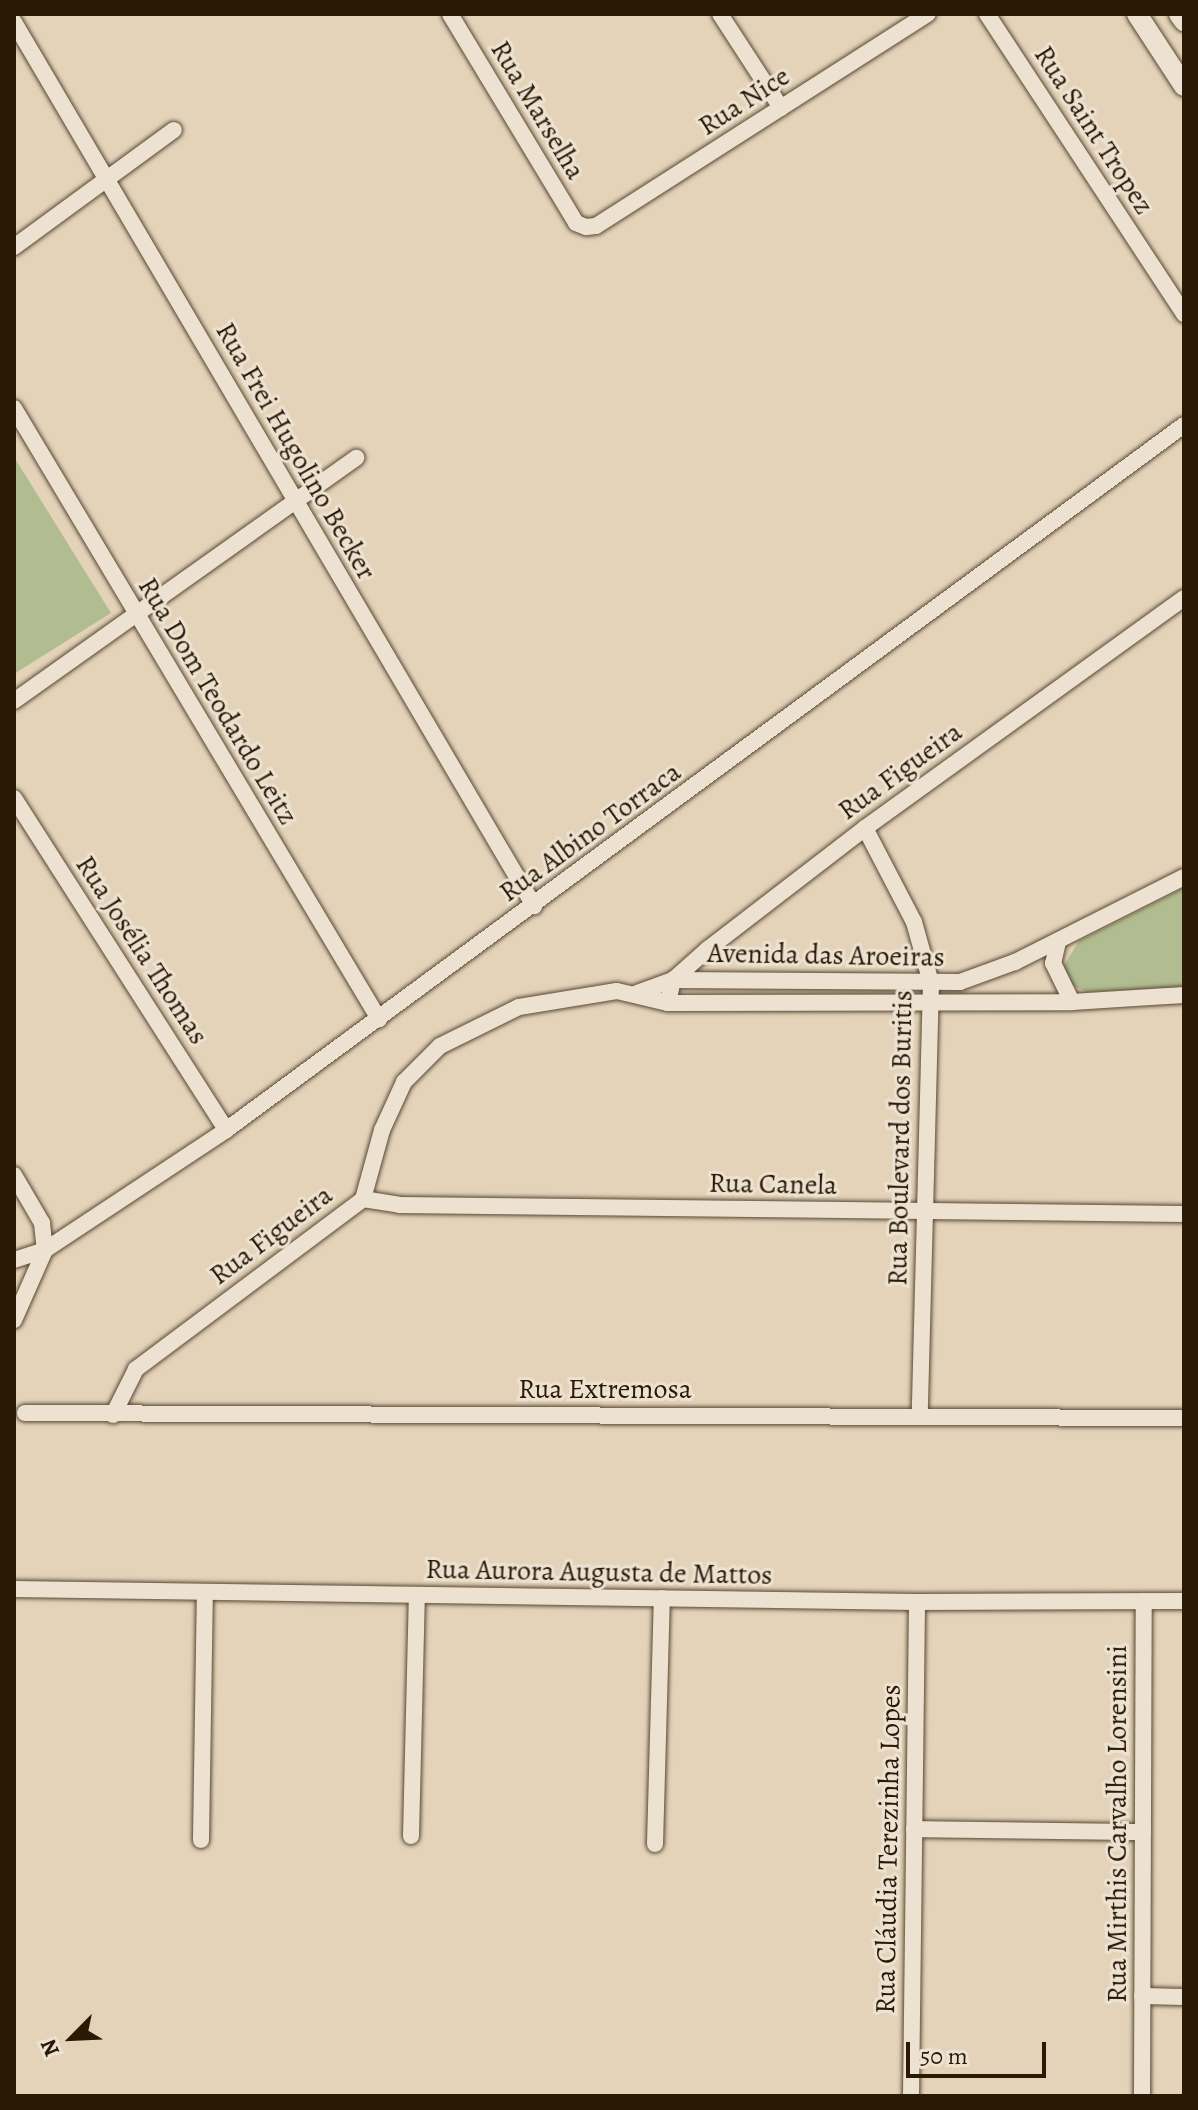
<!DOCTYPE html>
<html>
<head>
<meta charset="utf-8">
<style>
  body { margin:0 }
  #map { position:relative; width:1198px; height:2110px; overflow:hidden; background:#e4d3b9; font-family:Alegreya,serif }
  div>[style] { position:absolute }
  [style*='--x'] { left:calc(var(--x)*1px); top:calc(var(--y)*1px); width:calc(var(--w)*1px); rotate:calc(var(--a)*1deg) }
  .green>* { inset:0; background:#b1bd91 }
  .roads { filter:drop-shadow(0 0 2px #584832) drop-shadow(0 0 2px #584832) }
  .minor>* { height:16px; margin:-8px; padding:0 8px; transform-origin:8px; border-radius:8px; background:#ede2d2 }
  .tertiary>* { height:20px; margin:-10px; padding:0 10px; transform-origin:10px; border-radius:10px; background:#ede2d2 }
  span { translate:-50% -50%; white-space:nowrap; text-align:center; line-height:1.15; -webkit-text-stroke:6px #ede2d2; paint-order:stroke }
  .street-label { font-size:28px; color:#2a1905 }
  .frame { position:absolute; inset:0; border:16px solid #2a1905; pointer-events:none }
  .north { position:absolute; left:32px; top:1998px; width:80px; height:80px; -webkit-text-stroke:6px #ede2d2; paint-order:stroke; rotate:246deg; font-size:22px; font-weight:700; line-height:32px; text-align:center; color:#2a1905 }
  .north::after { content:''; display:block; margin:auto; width:28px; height:36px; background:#2a1905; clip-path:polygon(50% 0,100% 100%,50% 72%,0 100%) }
  .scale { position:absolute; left:906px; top:2042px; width:140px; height:36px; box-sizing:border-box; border:4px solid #2a1905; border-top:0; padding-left:10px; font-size:24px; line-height:28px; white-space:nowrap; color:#2a1905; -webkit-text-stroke:6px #ede2d2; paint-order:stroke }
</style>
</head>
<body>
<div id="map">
  <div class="green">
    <div style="clip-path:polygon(14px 457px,111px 613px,14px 674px)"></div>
    <div style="clip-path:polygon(1184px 888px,1184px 987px,1086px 992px,1072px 985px,1063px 967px,1079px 941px)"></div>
  </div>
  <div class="roads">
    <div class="minor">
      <div style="--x:450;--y:14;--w:244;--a:58.9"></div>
      <div style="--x:576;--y:223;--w:11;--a:22"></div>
      <div style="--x:586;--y:227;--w:10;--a:-6"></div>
      <div style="--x:596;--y:226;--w:394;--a:-32.6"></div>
      <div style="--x:720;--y:14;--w:112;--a:57"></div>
      <div style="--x:987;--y:14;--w:359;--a:56.7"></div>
      <div style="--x:14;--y:22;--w:1026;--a:59.53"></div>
      <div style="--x:14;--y:247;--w:198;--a:-36.2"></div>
      <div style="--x:14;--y:408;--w:712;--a:59.15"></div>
      <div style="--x:14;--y:701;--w:420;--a:-35.4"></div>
      <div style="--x:14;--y:798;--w:394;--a:57.4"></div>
      <div style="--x:865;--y:828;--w:106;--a:62.5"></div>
      <div style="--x:914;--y:922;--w:63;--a:74.4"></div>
      <div style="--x:931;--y:983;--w:433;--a:91.5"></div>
      <div style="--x:1058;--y:942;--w:22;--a:103"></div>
      <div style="--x:1053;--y:963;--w:43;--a:64"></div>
      <div style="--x:637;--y:993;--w:38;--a:-20"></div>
      <div style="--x:673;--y:980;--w:287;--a:0.4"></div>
      <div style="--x:960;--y:982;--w:59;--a:-20"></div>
      <div style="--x:1015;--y:962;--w:189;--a:-26.7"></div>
      <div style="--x:668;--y:1003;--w:24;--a:-78"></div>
      <div style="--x:673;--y:980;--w:47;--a:-41.5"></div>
      <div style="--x:708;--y:949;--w:198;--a:-37.6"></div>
      <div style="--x:865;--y:828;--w:393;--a:-35.8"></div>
      <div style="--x:14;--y:1175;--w:56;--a:59.7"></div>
      <div style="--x:42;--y:1223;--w:27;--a:84"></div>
      <div style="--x:45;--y:1250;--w:77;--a:113.9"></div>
      <div style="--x:363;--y:1199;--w:36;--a:9"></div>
      <div style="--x:399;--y:1205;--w:785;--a:0.66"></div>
      <div style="--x:14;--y:1260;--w:33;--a:-18"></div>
      <div style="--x:45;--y:1250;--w:217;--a:-33.5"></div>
      <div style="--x:226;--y:1130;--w:1189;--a:-36.35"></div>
      <div style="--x:25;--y:1413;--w:1159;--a:0.25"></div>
      <div style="--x:113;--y:1415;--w:51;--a:-63.4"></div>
      <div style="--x:136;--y:1369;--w:284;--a:-36.8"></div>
      <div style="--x:363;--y:1199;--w:72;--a:-74.6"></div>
      <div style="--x:382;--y:1130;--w:53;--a:-65.4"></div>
      <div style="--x:404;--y:1082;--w:51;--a:-45"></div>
      <div style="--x:440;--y:1046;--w:88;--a:-26.3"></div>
      <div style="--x:519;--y:1007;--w:99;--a:-9.3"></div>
      <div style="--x:617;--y:991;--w:52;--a:13.2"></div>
      <div style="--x:668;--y:1003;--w:404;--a:-0.1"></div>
      <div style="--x:1072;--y:1002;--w:112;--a:-3.6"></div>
      <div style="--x:14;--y:1589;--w:903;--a:0.82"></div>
      <div style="--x:917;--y:1602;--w:267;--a:-0.2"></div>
      <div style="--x:914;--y:1829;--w:229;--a:0.8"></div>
      <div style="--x:411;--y:1836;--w:240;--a:-88.6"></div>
      <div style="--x:201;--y:1840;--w:247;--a:-89.1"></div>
      <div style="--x:655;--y:1844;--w:246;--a:-88.4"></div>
      <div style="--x:1142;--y:1996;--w:42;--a:1.4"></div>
      <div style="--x:911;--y:2096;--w:494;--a:-89.3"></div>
      <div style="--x:1142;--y:2096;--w:495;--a:-89.8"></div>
    </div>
    <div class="tertiary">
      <div style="--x:1137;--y:14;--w:86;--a:56.9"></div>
      <div style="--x:1179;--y:14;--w:9;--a:54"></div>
    </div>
  </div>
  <div class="street-label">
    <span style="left:744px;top:101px;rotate:-33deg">Rua Nice</span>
    <span style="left:538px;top:110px;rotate:59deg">Rua Marselha</span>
    <span style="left:1094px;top:130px;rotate:57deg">Rua Saint Tropez</span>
    <span style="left:296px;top:451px;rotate:60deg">Rua Frei Hugolino Becker</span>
    <span style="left:218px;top:701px;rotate:59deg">Rua Dom Teodardo Leitz</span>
    <span style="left:900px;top:771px;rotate:-36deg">Rua Figueira</span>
    <span style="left:590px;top:832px;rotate:-36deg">Rua Albino Torraca</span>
    <span style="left:142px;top:950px;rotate:57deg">Rua Josélia Thomas</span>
    <span style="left:826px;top:955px;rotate:1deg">Avenida das Aroeiras</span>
    <span style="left:900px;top:1138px;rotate:-89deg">Rua Boulevard dos Buritis</span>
    <span style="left:773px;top:1184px;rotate:1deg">Rua Canela</span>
    <span style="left:271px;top:1235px;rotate:-37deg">Rua Figueira</span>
    <span style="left:605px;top:1389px">Rua Extremosa</span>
    <span style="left:599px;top:1572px;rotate:1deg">Rua Aurora Augusta de Mattos</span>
    <span style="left:1117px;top:1824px;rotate:-90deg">Rua Mirthis Carvalho Lorensini</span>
    <span style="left:888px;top:1849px;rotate:-89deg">Rua Cláudia Terezinha Lopes</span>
  </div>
  <div class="frame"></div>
  <div class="north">N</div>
  <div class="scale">50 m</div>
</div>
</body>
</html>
